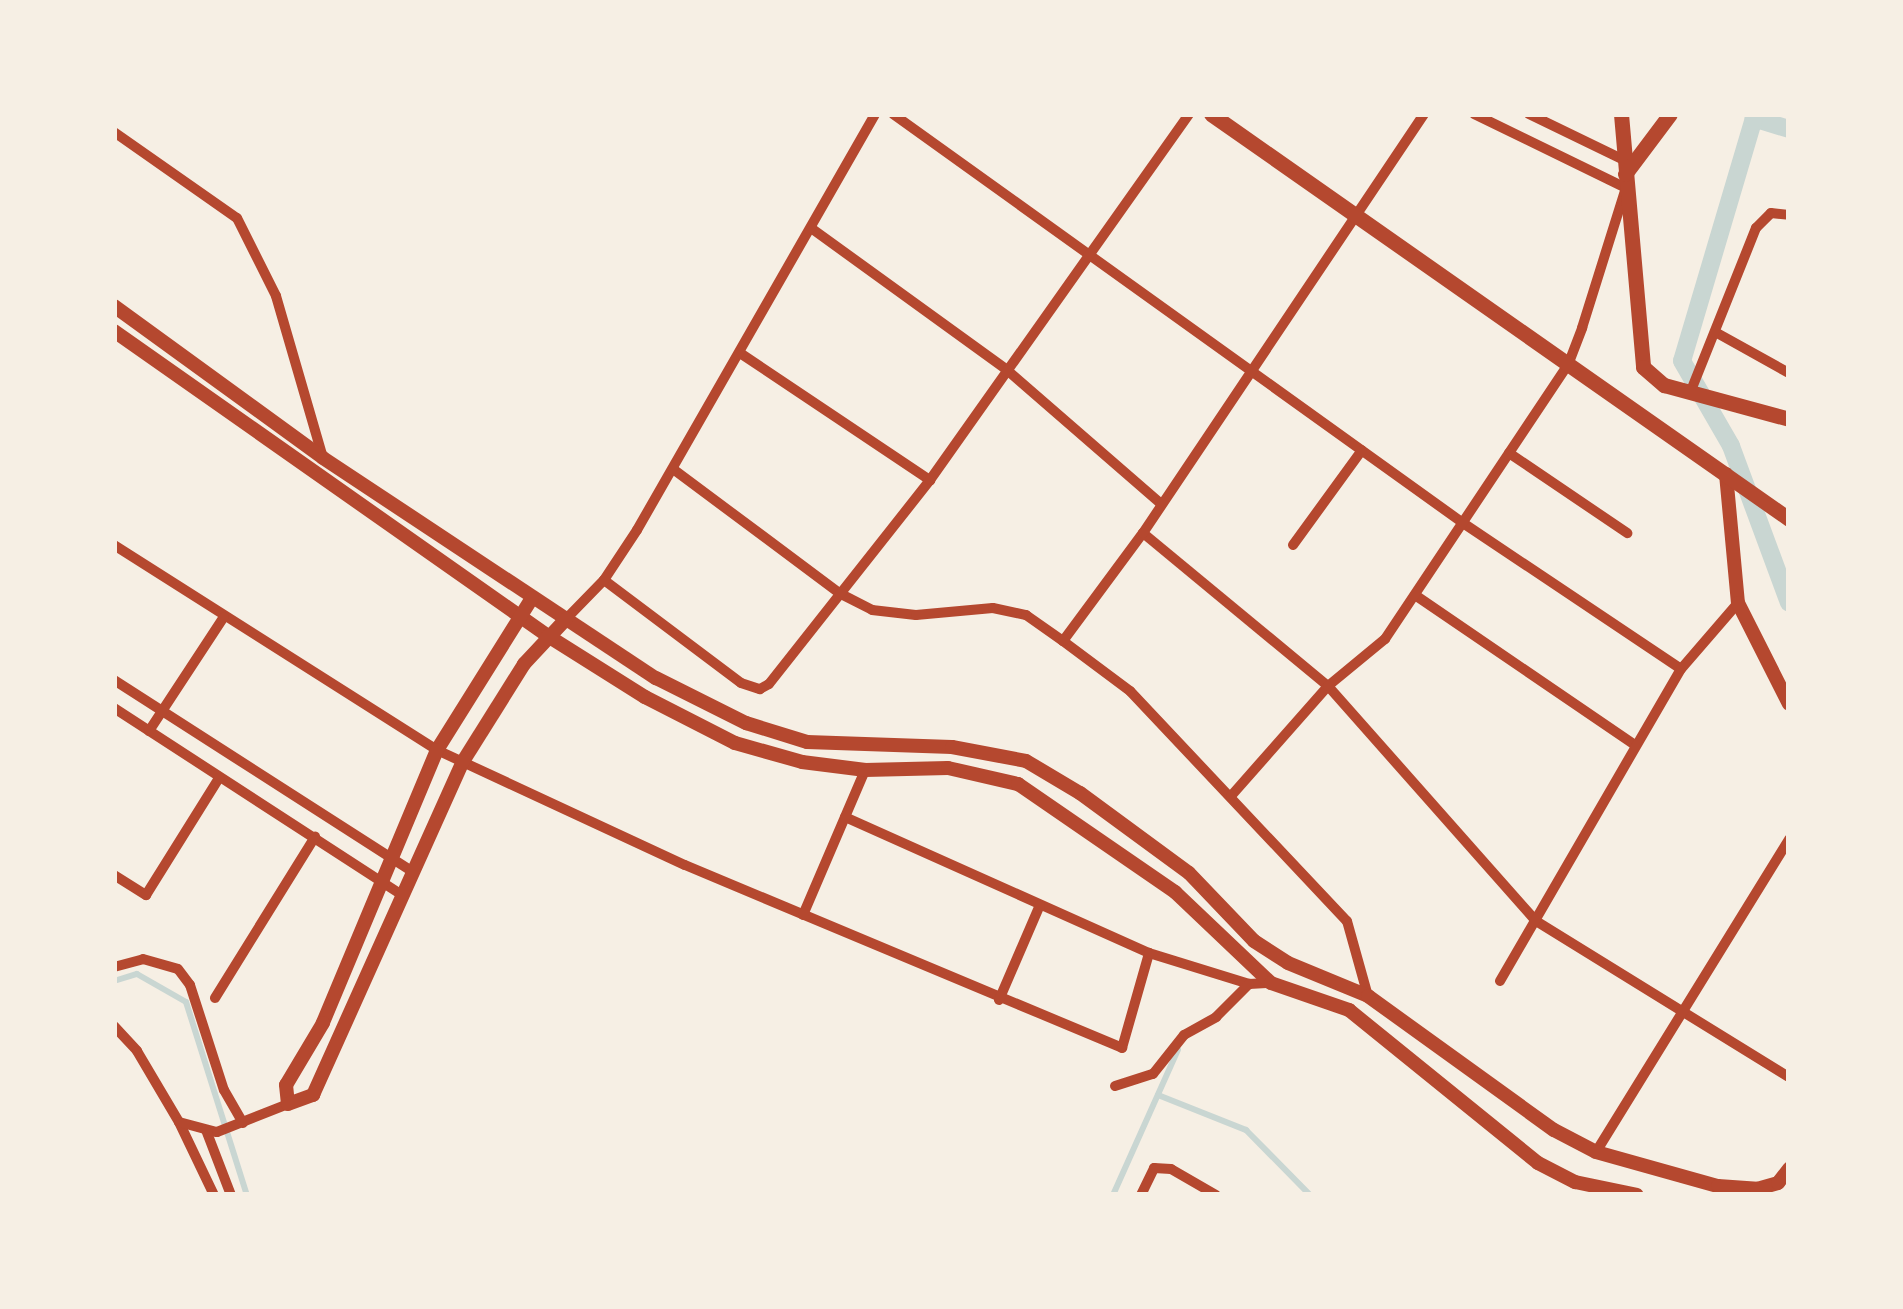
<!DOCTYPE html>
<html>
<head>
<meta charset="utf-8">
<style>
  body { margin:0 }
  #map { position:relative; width:1903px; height:1309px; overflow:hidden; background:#f6efe4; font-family:Commissioner,sans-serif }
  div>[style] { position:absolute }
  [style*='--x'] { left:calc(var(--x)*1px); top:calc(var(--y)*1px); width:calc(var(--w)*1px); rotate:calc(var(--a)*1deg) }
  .stream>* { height:6px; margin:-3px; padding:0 3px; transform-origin:3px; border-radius:3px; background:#c9d6d2 }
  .canal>* { height:18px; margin:-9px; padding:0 9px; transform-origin:9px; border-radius:9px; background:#c9d6d2 }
  .minor>* { height:10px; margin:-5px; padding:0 5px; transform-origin:5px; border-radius:5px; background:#b5482f }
  .tertiary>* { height:14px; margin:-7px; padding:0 7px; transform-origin:7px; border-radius:7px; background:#b5482f }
  .secondary>* { height:15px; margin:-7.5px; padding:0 7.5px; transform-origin:7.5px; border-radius:7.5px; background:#b5482f }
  span { translate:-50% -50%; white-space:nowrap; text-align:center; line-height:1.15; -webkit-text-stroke:9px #f6efe4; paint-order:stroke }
  .frame { position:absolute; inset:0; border:117px solid #f6efe4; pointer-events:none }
</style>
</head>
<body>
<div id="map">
  <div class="stream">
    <div style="--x:114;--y:981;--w:24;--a:-17"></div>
    <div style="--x:137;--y:974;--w:56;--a:29.7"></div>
    <div style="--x:186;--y:1002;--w:202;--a:72.5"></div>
    <div style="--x:1158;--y:1095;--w:95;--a:21.7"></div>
    <div style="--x:1246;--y:1130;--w:91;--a:45.4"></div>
    <div style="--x:1113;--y:1195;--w:159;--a:-65.9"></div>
  </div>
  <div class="canal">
    <div style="--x:1789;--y:129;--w:37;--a:-163"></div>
    <div style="--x:1754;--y:118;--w:253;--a:106.5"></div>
    <div style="--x:1682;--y:361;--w:98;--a:60"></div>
    <div style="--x:1731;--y:446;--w:167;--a:69.7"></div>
  </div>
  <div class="minor">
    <div style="--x:893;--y:114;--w:702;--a:35.66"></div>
    <div style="--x:1463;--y:523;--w:262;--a:33.8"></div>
    <div style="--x:1529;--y:114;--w:106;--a:25.8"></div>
    <div style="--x:114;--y:132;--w:150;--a:35"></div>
    <div style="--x:237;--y:218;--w:87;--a:63.4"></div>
    <div style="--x:276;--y:296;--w:169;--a:73.8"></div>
    <div style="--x:811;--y:228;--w:242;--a:35.9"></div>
    <div style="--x:1007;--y:370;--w:204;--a:41"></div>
    <div style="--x:1717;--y:333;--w:82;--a:29.1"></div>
    <div style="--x:740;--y:353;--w:229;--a:33.8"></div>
    <div style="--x:1690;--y:393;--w:178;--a:-68.2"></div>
    <div style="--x:1756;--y:228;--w:21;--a:-45"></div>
    <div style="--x:1771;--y:213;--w:18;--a:6"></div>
    <div style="--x:1509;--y:453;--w:143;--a:34.1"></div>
    <div style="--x:673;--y:469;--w:209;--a:36.7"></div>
    <div style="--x:841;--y:594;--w:35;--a:27"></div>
    <div style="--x:872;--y:610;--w:44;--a:6.5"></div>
    <div style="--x:916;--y:615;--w:77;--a:-5.2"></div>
    <div style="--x:993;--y:608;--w:34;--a:12"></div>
    <div style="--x:1026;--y:615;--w:45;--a:35.1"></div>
    <div style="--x:1063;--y:641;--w:84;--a:36.7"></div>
    <div style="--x:1130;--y:691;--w:316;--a:46.7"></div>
    <div style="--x:1347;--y:921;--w:78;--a:74.4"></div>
    <div style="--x:1143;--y:533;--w:240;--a:39.6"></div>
    <div style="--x:1328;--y:686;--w:314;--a:48.5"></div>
    <div style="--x:1536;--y:921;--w:297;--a:31.7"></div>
    <div style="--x:114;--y:545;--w:383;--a:32.4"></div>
    <div style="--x:437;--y:750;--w:273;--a:24.9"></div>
    <div style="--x:685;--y:865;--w:474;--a:22.7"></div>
    <div style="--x:1122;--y:1048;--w:99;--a:-74.1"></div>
    <div style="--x:1293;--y:545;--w:117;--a:-54"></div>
    <div style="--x:604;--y:580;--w:171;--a:36.9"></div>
    <div style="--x:741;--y:683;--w:20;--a:18"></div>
    <div style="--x:760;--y:689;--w:10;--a:-29"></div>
    <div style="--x:769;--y:684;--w:260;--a:-51.7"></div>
    <div style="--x:930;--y:480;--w:448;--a:-54.7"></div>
    <div style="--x:1415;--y:595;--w:266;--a:34.3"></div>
    <div style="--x:566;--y:619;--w:54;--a:-45.7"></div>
    <div style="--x:604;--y:580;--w:60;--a:-56.6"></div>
    <div style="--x:637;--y:530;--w:479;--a:-60.2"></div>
    <div style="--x:1063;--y:641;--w:134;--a:-53.5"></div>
    <div style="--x:1143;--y:533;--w:505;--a:-56.15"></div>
    <div style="--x:114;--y:680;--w:355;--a:32.7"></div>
    <div style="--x:114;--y:708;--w:345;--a:33"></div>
    <div style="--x:149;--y:731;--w:136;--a:-56.7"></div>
    <div style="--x:1231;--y:796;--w:147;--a:-48.6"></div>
    <div style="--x:1328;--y:686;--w:74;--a:-39.5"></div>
    <div style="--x:1385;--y:639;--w:329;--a:-56.3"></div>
    <div style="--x:1568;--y:365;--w:40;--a:-69"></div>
    <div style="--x:1582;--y:328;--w:147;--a:-72.6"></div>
    <div style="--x:1626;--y:188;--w:169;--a:-154"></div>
    <div style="--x:845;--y:817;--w:333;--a:24.1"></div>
    <div style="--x:1149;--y:953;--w:105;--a:17.2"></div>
    <div style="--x:1249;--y:984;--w:22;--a:-3"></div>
    <div style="--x:114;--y:875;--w:38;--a:32"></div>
    <div style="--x:146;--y:895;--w:138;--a:-58"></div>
    <div style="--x:803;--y:915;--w:158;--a:-66.8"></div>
    <div style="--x:114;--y:967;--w:30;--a:-15"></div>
    <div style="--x:143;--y:959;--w:36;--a:16"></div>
    <div style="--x:178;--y:969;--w:20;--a:53"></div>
    <div style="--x:190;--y:985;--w:110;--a:72.1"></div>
    <div style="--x:224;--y:1090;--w:38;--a:60"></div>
    <div style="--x:1500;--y:981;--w:361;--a:-59.9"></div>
    <div style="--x:1681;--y:669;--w:87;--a:-49.2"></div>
    <div style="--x:215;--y:998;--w:190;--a:-58.2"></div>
    <div style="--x:999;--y:1000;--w:103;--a:-66.7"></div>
    <div style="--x:114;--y:1026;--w:34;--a:47"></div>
    <div style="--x:137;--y:1051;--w:82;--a:59.4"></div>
    <div style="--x:179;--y:1122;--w:81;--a:64.4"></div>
    <div style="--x:1115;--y:1086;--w:40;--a:-18"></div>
    <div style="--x:1153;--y:1074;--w:50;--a:-51.5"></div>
    <div style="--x:1184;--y:1035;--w:37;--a:-29"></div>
    <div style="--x:1216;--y:1017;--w:47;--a:-45"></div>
    <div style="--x:179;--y:1122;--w:39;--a:15"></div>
    <div style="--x:217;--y:1132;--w:76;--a:-21.5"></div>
    <div style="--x:206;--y:1130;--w:70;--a:69"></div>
    <div style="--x:1596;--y:1152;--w:368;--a:-58.3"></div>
    <div style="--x:1141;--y:1195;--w:30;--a:-64"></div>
    <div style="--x:1154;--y:1168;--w:17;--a:3"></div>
    <div style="--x:1171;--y:1169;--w:52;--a:30"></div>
  </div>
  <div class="tertiary">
    <div style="--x:114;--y:306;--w:258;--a:36"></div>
    <div style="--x:323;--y:458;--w:399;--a:33.5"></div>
    <div style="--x:656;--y:678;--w:101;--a:26.6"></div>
    <div style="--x:746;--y:723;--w:64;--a:17.3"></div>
    <div style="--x:807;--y:742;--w:145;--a:2"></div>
    <div style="--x:952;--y:747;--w:75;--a:10.7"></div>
    <div style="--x:1026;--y:761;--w:63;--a:30.7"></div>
    <div style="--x:1080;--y:793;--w:135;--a:36.3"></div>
    <div style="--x:1189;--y:873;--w:94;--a:46.3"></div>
    <div style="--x:1254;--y:941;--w:40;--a:32.9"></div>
    <div style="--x:1288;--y:963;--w:87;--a:22.4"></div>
    <div style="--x:1368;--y:996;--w:229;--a:35.8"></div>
    <div style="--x:1554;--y:1130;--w:47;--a:27.6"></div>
    <div style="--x:1596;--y:1152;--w:127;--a:15.6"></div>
    <div style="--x:1718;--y:1186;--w:39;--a:4"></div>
    <div style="--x:1757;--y:1189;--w:22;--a:-16"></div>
    <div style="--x:1778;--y:1183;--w:18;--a:-52"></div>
    <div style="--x:114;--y:331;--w:530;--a:35.1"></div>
    <div style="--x:548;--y:636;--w:115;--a:32.2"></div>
    <div style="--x:645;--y:697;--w:101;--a:27.1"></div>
    <div style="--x:735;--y:743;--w:70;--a:15.8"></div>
    <div style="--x:802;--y:762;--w:64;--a:7.2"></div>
    <div style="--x:865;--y:770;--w:83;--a:-1.4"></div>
    <div style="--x:948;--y:768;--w:72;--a:12.9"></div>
    <div style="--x:1018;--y:784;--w:191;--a:34.5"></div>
    <div style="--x:1175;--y:892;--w:132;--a:43.5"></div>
    <div style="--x:1271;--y:983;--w:83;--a:19.1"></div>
    <div style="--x:1349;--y:1010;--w:243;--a:39"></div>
    <div style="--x:1538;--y:1163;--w:42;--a:27.2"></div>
    <div style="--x:1575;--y:1182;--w:63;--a:11.8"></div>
    <div style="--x:1726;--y:474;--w:130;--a:84.7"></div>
    <div style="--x:1738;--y:603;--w:113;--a:63.2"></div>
    <div style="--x:532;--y:598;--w:179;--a:122"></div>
    <div style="--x:437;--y:750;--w:296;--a:112.7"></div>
    <div style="--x:323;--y:1023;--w:72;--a:120.8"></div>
    <div style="--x:286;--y:1085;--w:19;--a:84"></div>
    <div style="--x:288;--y:1104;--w:27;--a:-20"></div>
    <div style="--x:313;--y:1095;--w:364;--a:-65.8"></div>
    <div style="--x:462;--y:763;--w:117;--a:-57.9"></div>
    <div style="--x:524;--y:664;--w:62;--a:-47"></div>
  </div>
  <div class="secondary">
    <div style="--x:1211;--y:114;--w:706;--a:35.02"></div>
    <div style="--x:1621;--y:114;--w:254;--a:85"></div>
    <div style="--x:1643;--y:367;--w:28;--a:41"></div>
    <div style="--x:1664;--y:385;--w:130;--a:15.2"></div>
    <div style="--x:1625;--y:174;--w:75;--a:-53.1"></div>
  </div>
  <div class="frame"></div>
</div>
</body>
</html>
